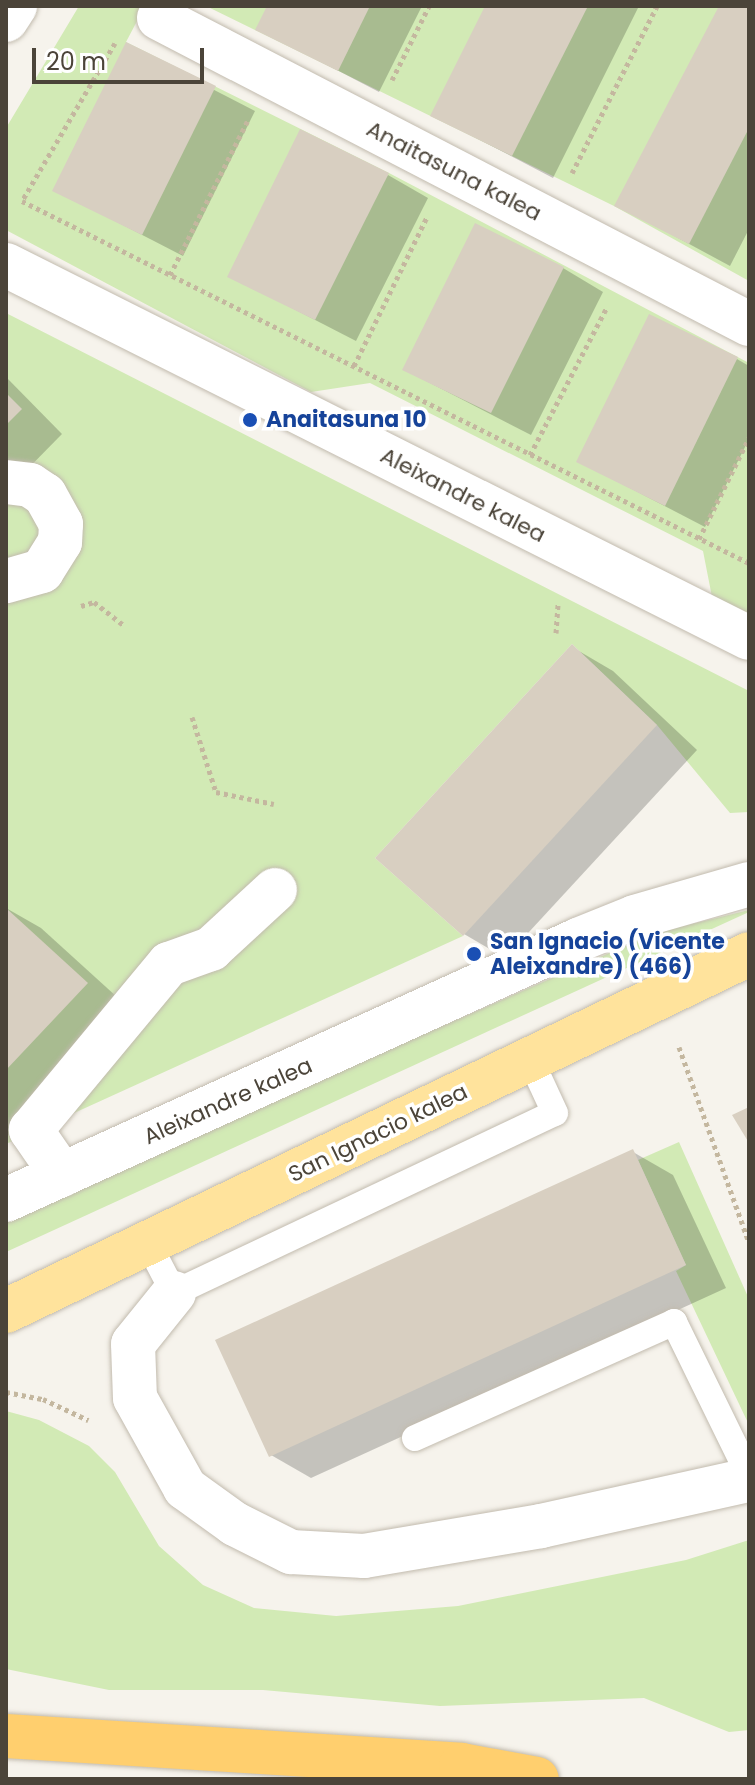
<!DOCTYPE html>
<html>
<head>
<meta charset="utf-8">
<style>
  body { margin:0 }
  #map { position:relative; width:755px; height:1785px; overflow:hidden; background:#f6f3ec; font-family:Poppins,sans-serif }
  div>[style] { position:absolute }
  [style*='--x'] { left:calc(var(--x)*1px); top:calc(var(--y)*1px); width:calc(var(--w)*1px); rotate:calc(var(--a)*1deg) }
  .green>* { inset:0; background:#d2eab5 }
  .shadow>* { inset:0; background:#0003 }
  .building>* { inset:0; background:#d8cfc1 }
  .path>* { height:5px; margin-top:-2.5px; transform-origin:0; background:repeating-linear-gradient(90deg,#c4b79f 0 4px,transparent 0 8px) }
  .roads { filter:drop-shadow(0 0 2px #c2bbae) drop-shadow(0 0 2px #c2bbae) }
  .service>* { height:26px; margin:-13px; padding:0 13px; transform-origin:13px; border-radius:13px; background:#fff }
  .minor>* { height:44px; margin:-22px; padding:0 22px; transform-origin:22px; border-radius:22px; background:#fff }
  .primary>* { height:44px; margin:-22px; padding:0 22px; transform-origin:22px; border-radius:22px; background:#ffe39c }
  .motorway>* { height:44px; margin:-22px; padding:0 22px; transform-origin:22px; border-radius:22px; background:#ffcf6e }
  .dots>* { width:22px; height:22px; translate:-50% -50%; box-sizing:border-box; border:4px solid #fff; border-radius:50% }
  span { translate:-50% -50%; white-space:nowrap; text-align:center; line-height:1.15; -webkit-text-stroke:7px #fff; paint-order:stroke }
  .street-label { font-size:22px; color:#4b4439 }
  .transit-label { font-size:22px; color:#164399; font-weight:700 }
  .left { translate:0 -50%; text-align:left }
  .frame { position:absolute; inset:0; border:8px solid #4b4439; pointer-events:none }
  .scale { position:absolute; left:32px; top:48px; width:172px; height:36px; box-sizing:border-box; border:4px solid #4b4439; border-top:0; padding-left:10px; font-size:24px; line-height:28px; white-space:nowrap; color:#4b4439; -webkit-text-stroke:6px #fff; paint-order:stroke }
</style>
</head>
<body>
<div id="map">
  <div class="green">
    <div style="clip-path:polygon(79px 6px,145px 6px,126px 42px,389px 173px,749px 363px,749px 616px,712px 597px,703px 551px,370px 383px,311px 392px,6px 230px,6px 128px)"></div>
    <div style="clip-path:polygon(206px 6px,749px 6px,749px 281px,614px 206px)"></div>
    <div style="clip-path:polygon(6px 313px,749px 691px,749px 812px,730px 813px,657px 725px,572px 644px,375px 858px,463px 936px,6px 1144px)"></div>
    <div style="clip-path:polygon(749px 910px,749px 912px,6px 1252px,6px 1217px,655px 933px)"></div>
    <div style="clip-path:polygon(679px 1142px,749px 1299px,749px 1425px,676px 1271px,686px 1265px,638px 1160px)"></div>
    <div style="clip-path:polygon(6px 1411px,39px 1420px,89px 1446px,115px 1472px,159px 1546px,203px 1585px,254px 1608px,336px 1616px,458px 1606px,686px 1560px,749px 1540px,749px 1730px,729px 1732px,644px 1698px,440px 1706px,263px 1690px,109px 1690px,6px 1669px)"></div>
  </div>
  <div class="shadow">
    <div style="clip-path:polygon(270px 6px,422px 6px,379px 92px,258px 29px)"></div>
    <div style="clip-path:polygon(487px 6px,639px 6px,553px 178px,432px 115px)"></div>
    <div style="clip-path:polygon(721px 6px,749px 6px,749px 229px,730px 266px,617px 205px)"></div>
    <div style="clip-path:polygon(127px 45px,255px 111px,183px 256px,55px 190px)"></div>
    <div style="clip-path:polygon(388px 175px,428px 198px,356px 341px,230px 276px)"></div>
    <div style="clip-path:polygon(563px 268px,603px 292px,531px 435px,405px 370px)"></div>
    <div style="clip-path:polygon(737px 359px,749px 366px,749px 439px,705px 527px,578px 461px)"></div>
    <div style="clip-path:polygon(6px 377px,62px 434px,6px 491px)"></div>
    <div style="clip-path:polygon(572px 647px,613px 671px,697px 750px,505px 958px,464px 934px)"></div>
    <div style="clip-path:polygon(6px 908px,41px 928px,128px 1007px,6px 1138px)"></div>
    <div style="clip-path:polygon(633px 1152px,673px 1175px,726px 1288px,311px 1478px,271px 1455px)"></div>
  </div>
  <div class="building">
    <div style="clip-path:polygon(267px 6px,370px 6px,338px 71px,255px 30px)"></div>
    <div style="clip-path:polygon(485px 6px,588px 6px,512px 156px,430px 116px)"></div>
    <div style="clip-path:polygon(719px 6px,749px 6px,749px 128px,689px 244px,614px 206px)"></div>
    <div style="clip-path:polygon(126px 42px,216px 86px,142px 235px,52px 191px)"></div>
    <div style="clip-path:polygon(300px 129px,389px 173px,315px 320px,227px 277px)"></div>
    <div style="clip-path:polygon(475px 223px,564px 267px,491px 413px,402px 370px)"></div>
    <div style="clip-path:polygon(649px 314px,738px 357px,665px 506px,576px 462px)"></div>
    <div style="clip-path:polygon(6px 393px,22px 409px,6px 425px)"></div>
    <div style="clip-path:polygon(572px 644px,657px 725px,463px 936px,375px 858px)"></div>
    <div style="clip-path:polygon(6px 908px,88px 983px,6px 1070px)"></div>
    <div style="clip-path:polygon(749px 1107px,749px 1143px,732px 1115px)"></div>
    <div style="clip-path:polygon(633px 1149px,686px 1265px,269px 1457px,215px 1340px)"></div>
  </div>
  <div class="path">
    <div style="--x:115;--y:43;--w:183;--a:120.5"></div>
    <div style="--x:22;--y:201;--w:812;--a:26.47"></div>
    <div style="--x:392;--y:80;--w:83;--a:-63.4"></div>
    <div style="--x:572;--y:173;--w:187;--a:-63"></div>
    <div style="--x:170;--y:275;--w:174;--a:-63.3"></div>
    <div style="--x:354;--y:366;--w:166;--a:-63.9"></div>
    <div style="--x:530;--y:455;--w:165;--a:-62.5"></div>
    <div style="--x:699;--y:539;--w:113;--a:-63.7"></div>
    <div style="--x:81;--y:606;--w:14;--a:-17"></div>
    <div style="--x:94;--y:602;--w:37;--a:38"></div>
    <div style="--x:556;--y:633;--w:31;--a:-86"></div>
    <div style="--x:192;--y:717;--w:79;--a:72.3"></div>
    <div style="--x:216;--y:792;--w:59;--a:11.7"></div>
    <div style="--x:679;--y:1047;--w:207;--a:70.3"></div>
    <div style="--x:6;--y:1392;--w:38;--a:11"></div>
    <div style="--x:43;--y:1399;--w:50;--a:25"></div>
  </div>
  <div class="roads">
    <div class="service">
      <div style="--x:149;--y:1245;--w:54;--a:62.5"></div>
      <div style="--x:174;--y:1293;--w:421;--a:-25.3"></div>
      <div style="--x:555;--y:1113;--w:60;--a:-114.8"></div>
      <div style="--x:415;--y:1438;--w:284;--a:-24.1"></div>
      <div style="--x:674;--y:1322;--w:170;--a:63.9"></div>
    </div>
    <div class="minor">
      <div style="--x:159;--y:18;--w:665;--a:27.41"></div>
      <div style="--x:6;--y:20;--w:17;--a:-57"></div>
      <div style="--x:6;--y:265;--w:831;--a:26.66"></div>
      <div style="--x:6;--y:482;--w:24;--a:7"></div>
      <div style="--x:30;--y:485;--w:18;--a:34"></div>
      <div style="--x:45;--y:495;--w:33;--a:61"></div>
      <div style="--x:61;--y:524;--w:18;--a:93"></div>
      <div style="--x:60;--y:542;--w:34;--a:122"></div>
      <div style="--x:42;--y:571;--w:37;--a:164"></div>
      <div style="--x:62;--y:1175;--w:55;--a:-124.6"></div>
      <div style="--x:31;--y:1130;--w:216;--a:-50.3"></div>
      <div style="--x:169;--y:964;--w:45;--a:-19.7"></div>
      <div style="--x:211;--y:949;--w:87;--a:-42.7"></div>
      <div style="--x:6;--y:1200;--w:628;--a:-24.44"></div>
      <div style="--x:578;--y:940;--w:61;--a:-22"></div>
      <div style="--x:635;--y:917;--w:119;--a:-16.1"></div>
      <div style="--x:174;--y:1293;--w:65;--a:128.8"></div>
      <div style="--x:133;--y:1344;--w:54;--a:87.9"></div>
      <div style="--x:135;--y:1398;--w:103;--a:60.9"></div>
      <div style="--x:185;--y:1488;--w:62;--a:35.8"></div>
      <div style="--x:235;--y:1524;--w:63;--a:26.6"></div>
      <div style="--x:291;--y:1552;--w:73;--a:3.1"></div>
      <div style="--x:364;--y:1556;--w:180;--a:-9.6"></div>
      <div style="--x:541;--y:1526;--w:213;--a:-12.5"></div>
    </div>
    <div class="primary">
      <div style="--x:6;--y:1311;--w:824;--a:-25.66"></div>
    </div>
    <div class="motorway">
      <div style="--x:6;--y:1736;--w:456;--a:3.6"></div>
      <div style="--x:461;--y:1765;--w:77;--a:10.4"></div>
    </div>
  </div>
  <div class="dots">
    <div style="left:250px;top:420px;background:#1a4fb4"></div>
    <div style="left:474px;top:954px;background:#1a4fb4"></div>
  </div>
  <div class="street-label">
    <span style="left:454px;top:171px;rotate:27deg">Anaitasuna kalea</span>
    <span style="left:463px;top:495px;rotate:27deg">Aleixandre kalea</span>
    <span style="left:228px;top:1101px;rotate:-24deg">Aleixandre kalea</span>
    <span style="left:378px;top:1133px;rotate:-26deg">San Ignacio kalea</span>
  </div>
  <div class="transit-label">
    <span class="left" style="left:266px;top:420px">Anaitasuna 10</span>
    <span class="left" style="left:490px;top:954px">San Ignacio (Vicente<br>Aleixandre) (466)</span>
  </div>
  <div class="frame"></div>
  <div class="scale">20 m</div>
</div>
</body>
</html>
